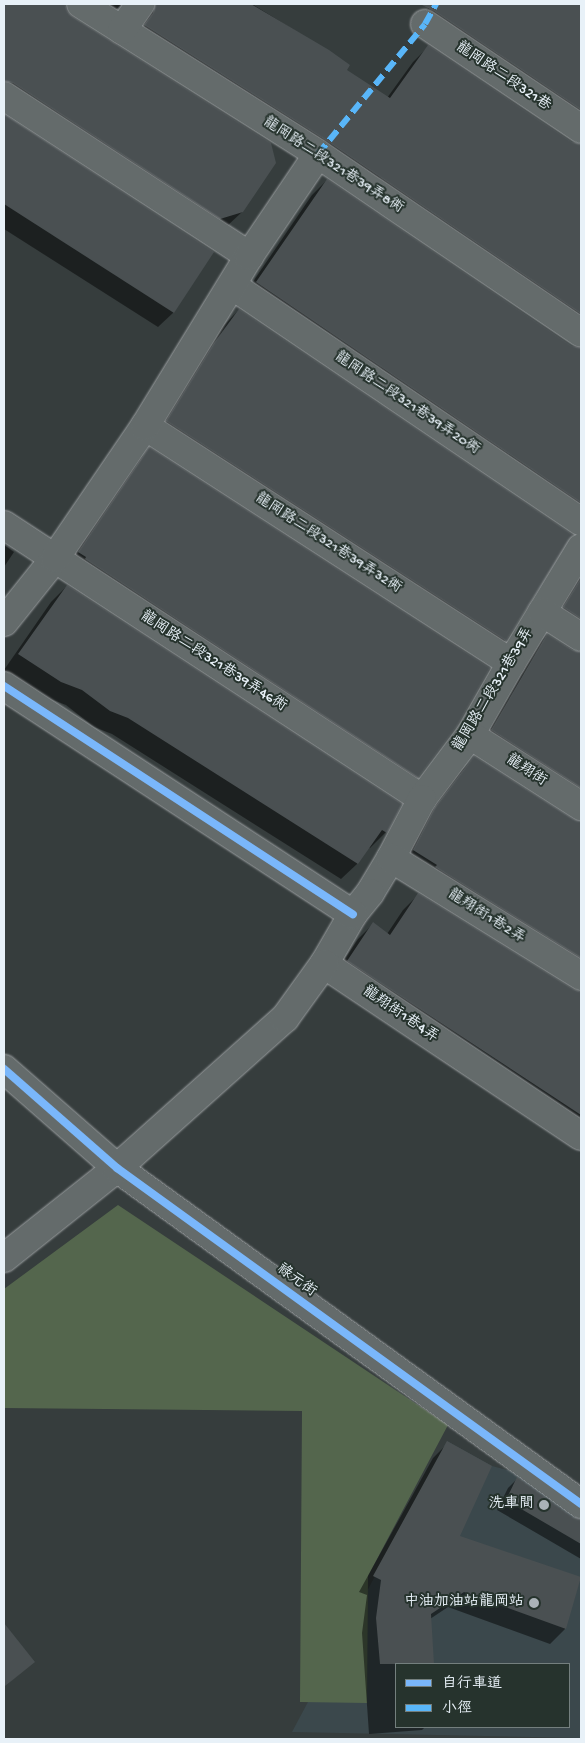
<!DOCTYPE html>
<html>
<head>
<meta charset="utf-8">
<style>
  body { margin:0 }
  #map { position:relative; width:585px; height:1743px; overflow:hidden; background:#363d3d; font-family:"Gochi Hand","LXGW WenKai TC",sans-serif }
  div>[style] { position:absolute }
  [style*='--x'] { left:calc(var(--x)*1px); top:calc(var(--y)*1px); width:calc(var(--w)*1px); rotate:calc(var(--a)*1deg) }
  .built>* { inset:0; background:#3b484c }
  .green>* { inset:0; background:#54664d }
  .shadow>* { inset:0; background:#0007 }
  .building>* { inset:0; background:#4a5052 }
  .roads { filter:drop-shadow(0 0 1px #9b9fa1) drop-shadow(0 0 1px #9b9fa1) }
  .minor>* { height:28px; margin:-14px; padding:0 14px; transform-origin:14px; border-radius:14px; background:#646b6b }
  .quiet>* { height:6px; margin-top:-3px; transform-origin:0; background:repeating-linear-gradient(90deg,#59b6f9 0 12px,transparent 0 18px) }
  .cycleway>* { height:8px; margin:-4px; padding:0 4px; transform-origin:4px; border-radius:4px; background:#7ab7fb }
  .dots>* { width:14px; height:14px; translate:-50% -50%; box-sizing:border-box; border:2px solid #26332d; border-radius:50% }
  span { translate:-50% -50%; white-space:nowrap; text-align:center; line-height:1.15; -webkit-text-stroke:4px #26332d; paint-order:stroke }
  .street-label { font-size:15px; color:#e8f1f8 }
  .poi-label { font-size:15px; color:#e8f1f8 }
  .right { translate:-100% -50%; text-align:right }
  .frame { position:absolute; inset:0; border:5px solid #e8f1f8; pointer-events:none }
  .legend { position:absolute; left:395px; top:1663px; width:175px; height:65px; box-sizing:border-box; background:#26332d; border:1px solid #747f7e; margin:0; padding:6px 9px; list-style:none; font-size:15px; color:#e8f1f8 }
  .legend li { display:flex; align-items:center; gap:10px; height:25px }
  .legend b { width:25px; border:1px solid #747f7e }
</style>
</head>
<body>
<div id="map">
  <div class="built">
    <div style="clip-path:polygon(evenodd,447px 1441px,492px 1466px,519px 1473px,581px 1509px,581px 1738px,292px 1732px,447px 1441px,396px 1664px,569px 1664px,569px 1727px,396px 1727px,396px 1664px)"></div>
  </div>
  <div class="green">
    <div style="clip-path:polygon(118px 1205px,448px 1425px,368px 1576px,367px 1703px,300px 1702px,302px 1411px,4px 1408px,4px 1289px)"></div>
  </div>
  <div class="shadow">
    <div style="clip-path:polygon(4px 4px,64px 4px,66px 11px,242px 212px,226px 227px,4px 102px)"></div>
    <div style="clip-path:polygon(68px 4px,122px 4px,102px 23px)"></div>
    <div style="clip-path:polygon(127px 4px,252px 4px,328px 51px,345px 70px,387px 98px,413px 62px,428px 47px,572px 143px,581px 146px,581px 347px,580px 341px,130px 41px)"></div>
    <div style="clip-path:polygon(431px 4px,581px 4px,581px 142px,416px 25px)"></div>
    <div style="clip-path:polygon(4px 116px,212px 252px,174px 312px,158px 327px,4px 229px)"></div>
    <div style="clip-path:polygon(327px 180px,572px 347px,581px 350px,581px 535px,242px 298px,312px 195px)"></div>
    <div style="clip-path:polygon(239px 310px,505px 640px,489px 656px,151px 437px,198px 361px,223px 326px)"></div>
    <div style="clip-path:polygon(149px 449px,417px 777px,402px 793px,63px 568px,134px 465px)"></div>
    <div style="clip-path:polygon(4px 545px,14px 552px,4px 567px)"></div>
    <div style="clip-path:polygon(581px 567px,581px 650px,549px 623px)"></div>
    <div style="clip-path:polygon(67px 586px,400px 805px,386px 832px,370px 848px,368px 847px,357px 864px,341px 879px,112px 734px,94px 727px,66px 705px,45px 697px,4px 670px,51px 602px)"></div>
    <div style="clip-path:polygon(547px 635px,581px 654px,581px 819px,477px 745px,532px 650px)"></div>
    <div style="clip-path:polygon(474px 758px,572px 820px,581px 823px,581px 989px,399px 865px,420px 824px,459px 773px)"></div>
    <div style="clip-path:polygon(418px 895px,572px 990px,581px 993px,581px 1132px,333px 976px,358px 939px,373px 924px,387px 934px,403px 910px)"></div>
    <div style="clip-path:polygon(448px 1443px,458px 1537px,580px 1578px,565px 1629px,550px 1644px,448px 1607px,430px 1619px,433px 1664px,396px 1664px,396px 1727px,425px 1727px,422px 1730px,369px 1734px,362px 1633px,367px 1595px,359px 1592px,433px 1458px)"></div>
    <div style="clip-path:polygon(517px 1479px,572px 1518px,581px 1520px,581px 1559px,497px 1510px,508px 1488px)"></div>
    <div style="clip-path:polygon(8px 1630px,33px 1662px,4px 1687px,4px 1634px)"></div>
  </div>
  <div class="building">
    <div style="clip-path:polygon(4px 4px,65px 4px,67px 11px,73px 17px,271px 143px,276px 163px,243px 212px,220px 219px,13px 83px,4px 81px)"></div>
    <div style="clip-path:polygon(155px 4px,251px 4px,329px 50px,350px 65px,347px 70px,390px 98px,428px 45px,572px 142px,581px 144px,581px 314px,327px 141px,144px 25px,153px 13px)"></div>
    <div style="clip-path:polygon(420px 4px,581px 4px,581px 110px,434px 11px)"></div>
    <div style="clip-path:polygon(4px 114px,214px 252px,174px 313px,4px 204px)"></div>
    <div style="clip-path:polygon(327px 179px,572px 346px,581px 348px,581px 503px,256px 282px)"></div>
    <div style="clip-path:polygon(239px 309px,573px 535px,506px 641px,166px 421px,214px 343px)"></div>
    <div style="clip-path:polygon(149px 447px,490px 668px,457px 726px,418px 778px,85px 559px,86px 557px,78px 552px)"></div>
    <div style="clip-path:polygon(581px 578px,581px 619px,563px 607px)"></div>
    <div style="clip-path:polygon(67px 585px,402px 804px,387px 833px,382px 830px,358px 864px,128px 718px,110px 711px,82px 690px,61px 682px,18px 654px)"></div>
    <div style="clip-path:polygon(547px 634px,573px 650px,581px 652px,581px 788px,491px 730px)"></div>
    <div style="clip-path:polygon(474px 756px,573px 819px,581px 821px,581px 958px,435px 867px,437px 865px,413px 850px,435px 807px)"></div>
    <div style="clip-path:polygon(418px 893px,573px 989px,581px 992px,581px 1115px,347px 961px,373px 922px,390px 935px)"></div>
    <div style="clip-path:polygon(447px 1441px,492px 1466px,460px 1536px,581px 1577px,566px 1629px,464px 1592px,431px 1614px,434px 1664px,380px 1664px,376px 1618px,381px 1580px,373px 1576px)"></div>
    <div style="clip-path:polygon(517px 1477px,572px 1517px,581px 1519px,581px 1544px,506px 1500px)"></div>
    <div style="clip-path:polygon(4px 1623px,35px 1662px,4px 1687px)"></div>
  </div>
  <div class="roads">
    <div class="minor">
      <div style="--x:81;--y:4;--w:280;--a:32.3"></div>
      <div style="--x:318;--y:154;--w:318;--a:34.2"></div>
      <div style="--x:425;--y:24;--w:188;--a:33.9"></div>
      <div style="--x:122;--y:30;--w:32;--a:-55"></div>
      <div style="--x:4;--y:96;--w:293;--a:33.1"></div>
      <div style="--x:233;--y:286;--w:420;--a:34.1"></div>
      <div style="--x:145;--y:426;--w:436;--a:32.9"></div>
      <div style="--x:4;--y:525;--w:500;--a:33.2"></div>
      <div style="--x:581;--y:548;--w:135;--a:121.3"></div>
      <div style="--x:511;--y:663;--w:83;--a:119.7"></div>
      <div style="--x:470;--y:735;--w:80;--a:126.9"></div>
      <div style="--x:422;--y:799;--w:67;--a:117.7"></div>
      <div style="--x:391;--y:858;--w:41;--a:121"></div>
      <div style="--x:370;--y:893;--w:27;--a:129"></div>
      <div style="--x:353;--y:914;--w:58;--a:120.1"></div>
      <div style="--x:324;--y:964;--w:309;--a:33.8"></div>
      <div style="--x:542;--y:612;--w:46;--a:32.7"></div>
      <div style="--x:4;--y:622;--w:82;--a:-51.4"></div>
      <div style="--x:55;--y:558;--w:160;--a:-55.7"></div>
      <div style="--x:145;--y:426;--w:199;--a:-58.5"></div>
      <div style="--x:249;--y:256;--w:123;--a:-55.9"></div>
      <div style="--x:4;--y:686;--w:417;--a:33.2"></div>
      <div style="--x:470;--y:735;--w:132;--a:32.6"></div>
      <div style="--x:391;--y:858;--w:224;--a:31.8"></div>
      <div style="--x:4;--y:1069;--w:150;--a:41.2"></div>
      <div style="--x:117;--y:1168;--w:573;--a:35.91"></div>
      <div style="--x:4;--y:1258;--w:144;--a:-38.5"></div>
      <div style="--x:117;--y:1168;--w:225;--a:-41.8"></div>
      <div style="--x:285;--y:1018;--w:67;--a:-54.2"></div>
    </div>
  </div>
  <div class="quiet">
    <div style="--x:318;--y:154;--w:168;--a:-50.5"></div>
    <div style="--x:425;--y:24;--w:23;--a:-61"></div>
  </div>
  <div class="cycleway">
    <div style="--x:4;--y:686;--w:417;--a:33.2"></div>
    <div style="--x:4;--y:1069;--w:150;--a:41.2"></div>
    <div style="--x:117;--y:1168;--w:573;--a:35.91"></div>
  </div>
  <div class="dots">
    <div style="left:544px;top:1505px;background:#aab2b7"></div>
    <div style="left:534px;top:1603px;background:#aab2b7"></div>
  </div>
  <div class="street-label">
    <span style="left:503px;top:77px;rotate:34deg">龍岡路二段321巷</span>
    <span style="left:333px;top:166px;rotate:33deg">龍岡路二段321巷39弄8衖</span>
    <span style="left:407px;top:404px;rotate:34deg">龍岡路二段321巷39弄20衖</span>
    <span style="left:328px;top:544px;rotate:33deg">龍岡路二段321巷39弄32衖</span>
    <span style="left:213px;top:662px;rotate:33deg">龍岡路二段321巷39弄46衖</span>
    <span style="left:494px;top:690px;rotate:-59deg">龍岡路二段321巷39弄</span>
    <span style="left:526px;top:771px;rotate:33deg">龍翔街</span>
    <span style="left:486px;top:917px;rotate:32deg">龍翔街1巷2弄</span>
    <span style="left:400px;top:1015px;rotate:34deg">龍翔街1巷4弄</span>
    <span style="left:296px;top:1281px;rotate:36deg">祿元街</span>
  </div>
  <div class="poi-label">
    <span class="right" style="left:534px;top:1505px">洗車間</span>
    <span class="right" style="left:524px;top:1603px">中油加油站龍岡站</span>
  </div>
  <div class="frame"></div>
  <ul class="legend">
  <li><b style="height:6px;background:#7ab7fb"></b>自行車道</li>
  <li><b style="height:6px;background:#59b6f9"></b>小徑</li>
  </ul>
</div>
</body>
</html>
